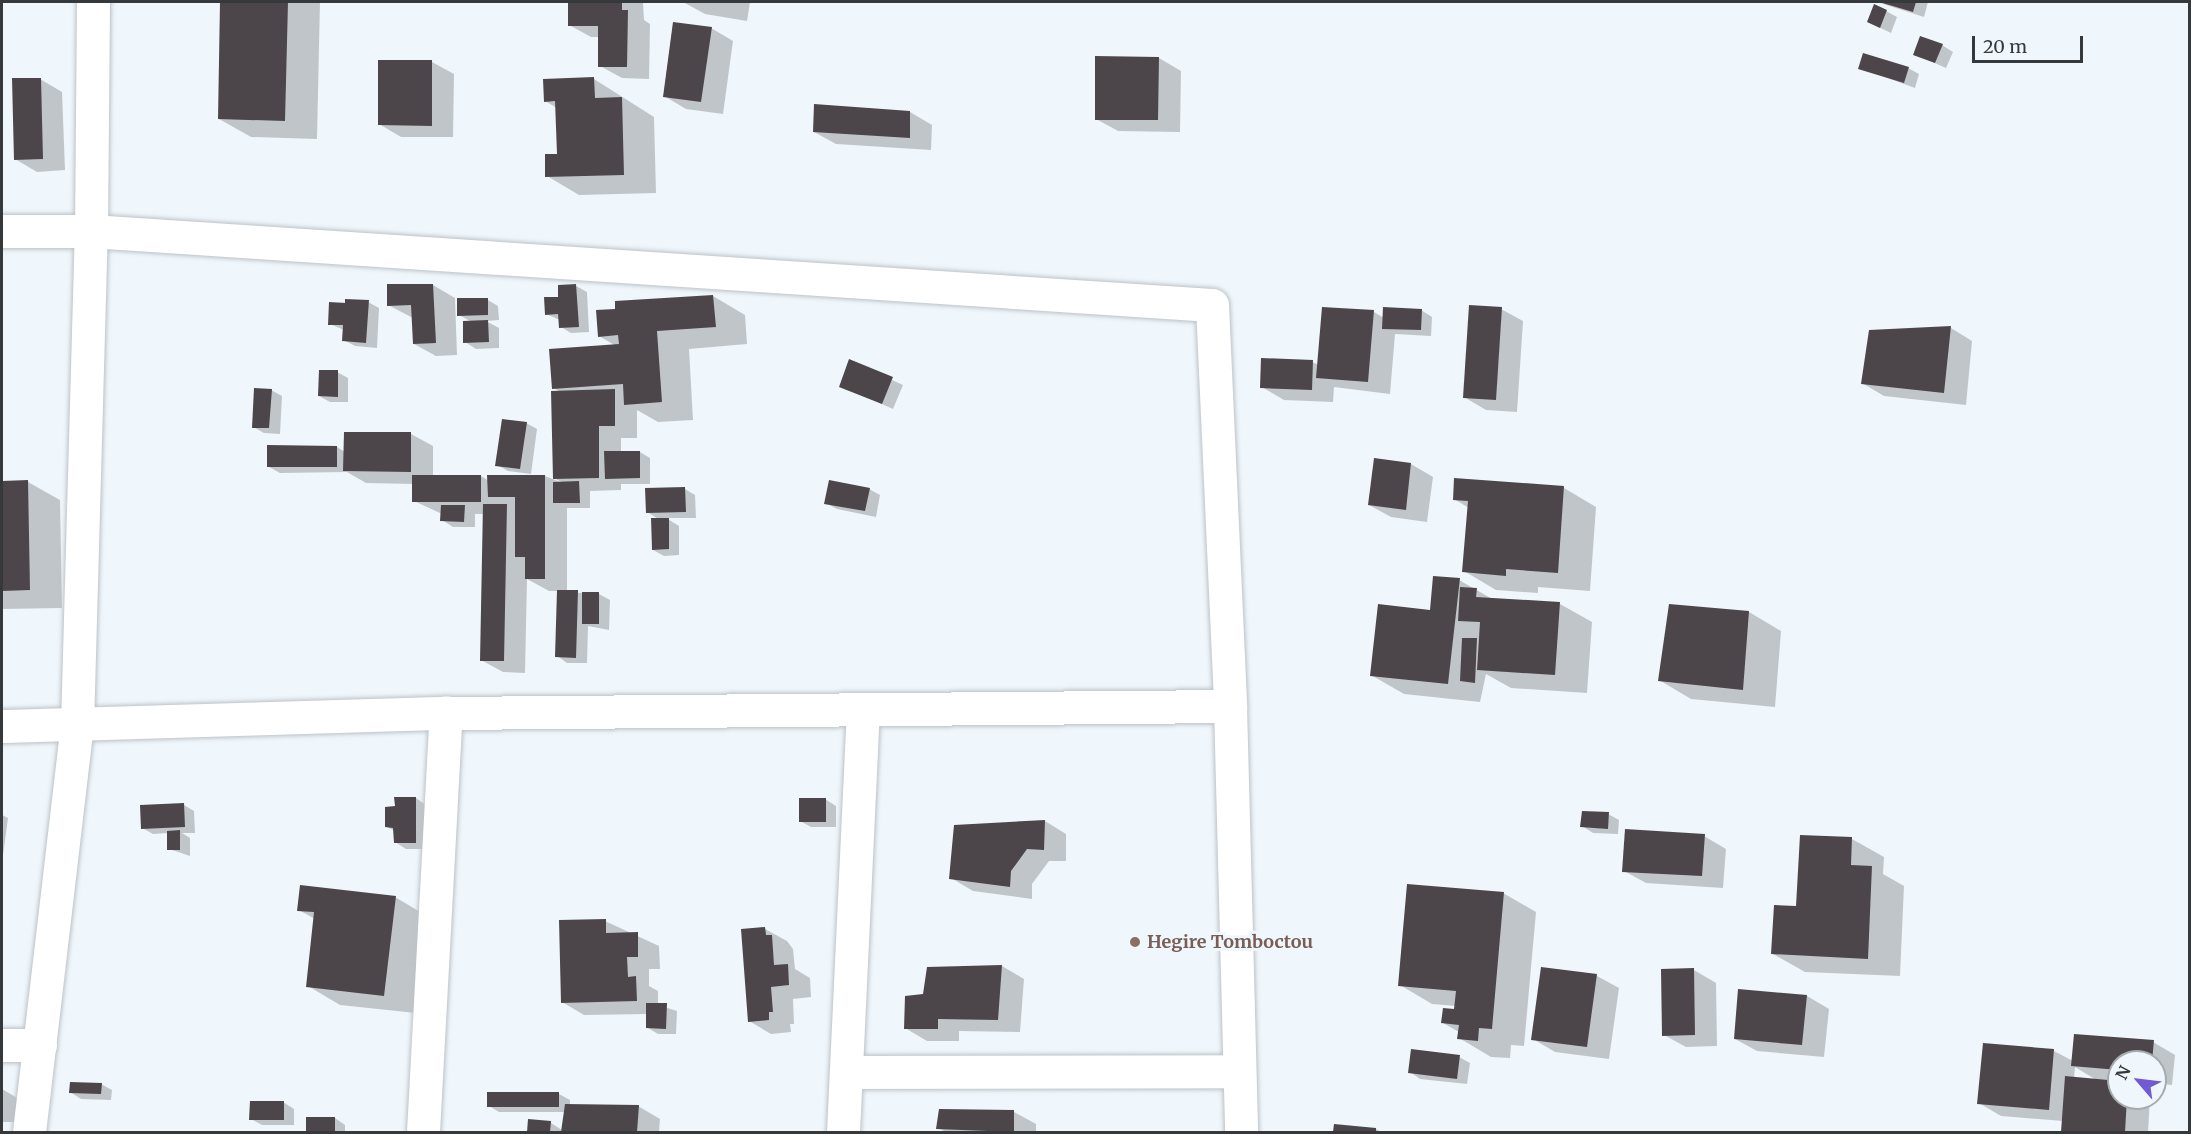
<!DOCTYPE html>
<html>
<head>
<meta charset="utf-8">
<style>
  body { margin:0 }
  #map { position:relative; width:2191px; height:1134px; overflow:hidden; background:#f0f7fc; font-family:Merriweather,serif }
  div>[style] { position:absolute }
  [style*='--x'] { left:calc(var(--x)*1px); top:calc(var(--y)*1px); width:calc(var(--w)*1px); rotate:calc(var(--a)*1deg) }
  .shadow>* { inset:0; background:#0003 }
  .building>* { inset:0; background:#4c464a }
  .roads { filter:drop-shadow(0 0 2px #bcc2c7) drop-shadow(0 0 2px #bcc2c7) }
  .street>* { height:33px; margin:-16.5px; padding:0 16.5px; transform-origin:16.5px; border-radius:16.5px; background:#fff }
  .dots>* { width:16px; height:16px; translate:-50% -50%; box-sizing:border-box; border:3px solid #f0f7fc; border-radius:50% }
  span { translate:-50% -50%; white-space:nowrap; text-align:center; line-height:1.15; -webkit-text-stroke:6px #f0f7fc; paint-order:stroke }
  .education-label { font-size:18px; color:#785e54; font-weight:700 }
  .left { translate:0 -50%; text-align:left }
  .frame { position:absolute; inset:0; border:3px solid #36393b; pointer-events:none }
  .north { position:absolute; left:2107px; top:1050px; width:60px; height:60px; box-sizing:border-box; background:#f0f7fc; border:2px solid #a6abaf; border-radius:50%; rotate:298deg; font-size:16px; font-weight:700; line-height:24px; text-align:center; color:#36393b }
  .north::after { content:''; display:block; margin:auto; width:21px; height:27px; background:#725ad4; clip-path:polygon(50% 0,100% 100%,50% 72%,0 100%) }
  .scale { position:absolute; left:1972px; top:36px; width:111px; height:27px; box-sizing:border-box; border:3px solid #36393b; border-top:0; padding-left:8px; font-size:18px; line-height:21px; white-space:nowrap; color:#36393b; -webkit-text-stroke:4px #f0f7fc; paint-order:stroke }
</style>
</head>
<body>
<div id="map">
  <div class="shadow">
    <div style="clip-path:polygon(222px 2px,320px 2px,317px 139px,251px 137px,219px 119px)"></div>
    <div style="clip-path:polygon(569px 2px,643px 2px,644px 20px,650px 24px,649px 79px,622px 78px,600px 66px,600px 37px,591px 37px,569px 25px)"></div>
    <div style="clip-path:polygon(683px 2px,750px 2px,747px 21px,705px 14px)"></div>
    <div style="clip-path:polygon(1877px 2px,1928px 2px,1924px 17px)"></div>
    <div style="clip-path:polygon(1886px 11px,1897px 17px,1891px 33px,1868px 22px)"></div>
    <div style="clip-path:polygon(711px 28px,733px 41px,723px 114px,686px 109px,664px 96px)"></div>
    <div style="clip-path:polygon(1942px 45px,1953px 52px,1946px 68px,1914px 54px)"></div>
    <div style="clip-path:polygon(1159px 58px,1181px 71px,1180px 132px,1118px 131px,1096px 119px)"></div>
    <div style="clip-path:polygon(380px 62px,432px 62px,454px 74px,453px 137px,401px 137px,379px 124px)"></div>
    <div style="clip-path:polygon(1860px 68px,1908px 68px,1919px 74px,1915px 88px)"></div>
    <div style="clip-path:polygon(40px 79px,62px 92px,65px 170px,37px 172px,15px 159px)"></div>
    <div style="clip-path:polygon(594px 79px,654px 117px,656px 193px,579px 195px,547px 176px,558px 155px,557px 108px,545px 101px)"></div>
    <div style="clip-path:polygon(910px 112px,932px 125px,931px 150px,836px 144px,814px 132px)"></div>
    <div style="clip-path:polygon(433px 285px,455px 298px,457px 355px,436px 356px,414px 344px,413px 318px,388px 305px)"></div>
    <div style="clip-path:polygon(576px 286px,587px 292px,589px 332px,571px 333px,561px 327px,560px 320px,546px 314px)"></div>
    <div style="clip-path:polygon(713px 296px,745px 315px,747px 344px,689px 349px,693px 420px,658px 422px,637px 410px,637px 438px,621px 438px,621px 452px,640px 452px,650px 458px,650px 484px,621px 484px,621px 490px,590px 491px,590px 508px,567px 508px,567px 592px,599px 594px,610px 600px,609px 630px,588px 626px,587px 663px,567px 663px,557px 656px,558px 591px,549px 591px,527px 579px,525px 673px,503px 672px,481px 660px,484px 514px,475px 514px,475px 527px,453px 527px,442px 520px,442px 514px,414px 501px,414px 484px,366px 483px,347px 472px,280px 473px,269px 467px,337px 447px,345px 452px,411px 434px,433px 446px,433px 477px,481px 476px,489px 481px,545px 476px,563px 483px,554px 478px,561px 392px,553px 388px,616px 346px,599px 336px,617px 310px)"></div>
    <div style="clip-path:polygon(488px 300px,498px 306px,499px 320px,486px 321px,499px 328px,499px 348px,476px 349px,465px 342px,472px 322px,457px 314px)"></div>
    <div style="clip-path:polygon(368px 302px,379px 308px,377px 348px,355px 346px,344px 340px,344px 330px,330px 324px,330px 303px)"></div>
    <div style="clip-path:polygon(1501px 309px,1523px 321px,1517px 412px,1486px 410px,1464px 397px)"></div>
    <div style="clip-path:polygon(1421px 310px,1432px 317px,1431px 336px,1395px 334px,1390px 394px,1334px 387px,1333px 402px,1284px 400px,1262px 387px,1312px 362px,1319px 365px,1374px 312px,1384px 318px)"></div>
    <div style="clip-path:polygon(1951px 328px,1972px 341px,1966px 405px,1884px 396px,1862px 383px)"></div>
    <div style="clip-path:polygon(850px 361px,903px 385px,893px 409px,841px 386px)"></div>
    <div style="clip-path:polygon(337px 372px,348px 378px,348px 402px,330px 402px,319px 396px)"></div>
    <div style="clip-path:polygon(271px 390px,282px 396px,280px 434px,264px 433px,253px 427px)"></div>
    <div style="clip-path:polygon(526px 423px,537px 429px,531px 474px,508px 471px,497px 465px)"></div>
    <div style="clip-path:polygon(1411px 464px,1433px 477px,1427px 522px,1391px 517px,1369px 505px)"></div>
    <div style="clip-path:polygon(28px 482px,60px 500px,62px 608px,2px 609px,2px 483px)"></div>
    <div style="clip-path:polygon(1564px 488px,1596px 507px,1590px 591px,1538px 587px,1538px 593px,1496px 590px,1464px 571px,1469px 508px,1454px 499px)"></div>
    <div style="clip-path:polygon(685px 489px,695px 495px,696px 518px,666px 518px,679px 526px,679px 555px,664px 556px,653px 550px,660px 520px,647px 512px)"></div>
    <div style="clip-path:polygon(869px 489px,880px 495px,876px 517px,837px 509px,826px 503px)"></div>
    <div style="clip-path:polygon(1459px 580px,1494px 600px,1560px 604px,1592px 622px,1587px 693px,1511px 688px,1486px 674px,1480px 702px,1404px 694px,1371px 675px)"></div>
    <div style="clip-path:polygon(1749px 612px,1781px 631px,1775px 707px,1691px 699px,1659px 680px)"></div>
    <div style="clip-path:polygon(416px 798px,426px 805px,427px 849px,406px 849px,395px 842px,395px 831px,387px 827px,396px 808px)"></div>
    <div style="clip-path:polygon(825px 799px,836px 806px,836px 827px,811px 827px,800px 821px)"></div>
    <div style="clip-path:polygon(184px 805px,194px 811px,195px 833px,182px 833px,190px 838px,190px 856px,169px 849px,168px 833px,153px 834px,142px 828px)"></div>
    <div style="clip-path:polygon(1608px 814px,1619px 820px,1618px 834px,1593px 833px,1582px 826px)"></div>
    <div style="clip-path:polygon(2px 815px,8px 818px,2px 863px)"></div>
    <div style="clip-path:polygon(1045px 821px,1066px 834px,1066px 861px,1049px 861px,1032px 884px,1032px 899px,973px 891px,951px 878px)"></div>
    <div style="clip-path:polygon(1704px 836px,1726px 849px,1723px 888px,1646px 883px,1624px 871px)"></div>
    <div style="clip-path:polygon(1801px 836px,1852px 839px,1884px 857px,1883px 874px,1904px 886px,1900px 976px,1805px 972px,1773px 954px,1797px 908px)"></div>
    <div style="clip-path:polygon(1503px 893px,1536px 912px,1524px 1046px,1511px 1045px,1510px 1058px,1491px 1057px,1459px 1038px,1459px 1032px,1443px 1023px,1456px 1006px,1432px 1004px,1400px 985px)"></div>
    <div style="clip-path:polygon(395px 897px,427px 916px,416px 1013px,340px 1005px,308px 986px,315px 919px,299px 910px)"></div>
    <div style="clip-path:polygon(605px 921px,659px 946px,660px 969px,649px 969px,649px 986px,658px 991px,658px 1005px,677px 1011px,676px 1034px,658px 1034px,648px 1028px,648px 1014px,584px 1015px,562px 1002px)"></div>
    <div style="clip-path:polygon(2px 923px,3px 924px,2px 943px)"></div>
    <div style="clip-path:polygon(765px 929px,787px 941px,793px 949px,795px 969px,810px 978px,811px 997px,793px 999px,794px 1024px,790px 1024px,791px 1032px,771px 1034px,749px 1021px)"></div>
    <div style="clip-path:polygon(1002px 966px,1024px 979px,1020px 1032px,959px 1031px,959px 1041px,927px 1041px,905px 1028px,925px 995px)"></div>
    <div style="clip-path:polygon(1542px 968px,1597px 976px,1619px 988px,1609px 1059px,1555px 1052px,1533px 1039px)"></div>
    <div style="clip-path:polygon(1663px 970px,1694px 970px,1716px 983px,1717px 1046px,1686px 1047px,1664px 1035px)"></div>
    <div style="clip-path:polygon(1807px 996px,1829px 1009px,1824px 1057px,1757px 1051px,1735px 1039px)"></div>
    <div style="clip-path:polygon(evenodd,2153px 1042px,2175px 1055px,2172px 1085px,2155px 1083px,2155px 1062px,2119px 1062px,2119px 1098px,2150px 1098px,2148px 1132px,2062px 1132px,2063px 1121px,2001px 1116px,1979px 1103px,2054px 1051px,2073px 1061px,2153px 1042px,2075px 1067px,2098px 1081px,2074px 1078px,2075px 1067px)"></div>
    <div style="clip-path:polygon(1459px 1057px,1470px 1063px,1467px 1084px,1420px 1079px,1410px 1072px)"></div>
    <div style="clip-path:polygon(101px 1084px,112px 1090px,111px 1100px,81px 1099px,70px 1092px)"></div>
    <div style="clip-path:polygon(2px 1089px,29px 1105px,15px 1122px,2px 1122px)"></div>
    <div style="clip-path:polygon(489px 1094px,559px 1094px,570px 1100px,570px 1105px,638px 1106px,660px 1119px,659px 1132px,528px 1132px,529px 1121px,551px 1123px,562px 1130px,565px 1112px,499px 1112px,489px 1106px)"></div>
    <div style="clip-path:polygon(283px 1102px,294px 1109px,294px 1125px,262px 1125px,251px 1119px)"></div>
    <div style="clip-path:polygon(1014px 1112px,1036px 1124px,1036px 1132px,946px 1132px,938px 1128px)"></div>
    <div style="clip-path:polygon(335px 1118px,345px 1125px,345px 1132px,307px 1132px,307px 1119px)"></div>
    <div style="clip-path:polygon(1335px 1125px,1376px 1129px,1381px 1132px,1335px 1132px)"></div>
  </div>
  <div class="building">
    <div style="clip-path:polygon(220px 2px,288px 2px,285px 121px,218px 119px)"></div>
    <div style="clip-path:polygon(568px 2px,622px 2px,622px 10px,628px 10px,627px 67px,598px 67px,598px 26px,568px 26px)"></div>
    <div style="clip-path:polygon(1879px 2px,1916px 2px,1913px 12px)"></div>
    <div style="clip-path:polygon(1874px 4px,1887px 10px,1880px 28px,1867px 22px)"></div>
    <div style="clip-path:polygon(673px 22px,712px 27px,701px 102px,663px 97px)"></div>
    <div style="clip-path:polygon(1920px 36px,1943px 44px,1935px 63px,1913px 55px)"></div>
    <div style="clip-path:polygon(1863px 53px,1909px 67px,1904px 83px,1858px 69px)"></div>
    <div style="clip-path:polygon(1095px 56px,1159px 57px,1158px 120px,1095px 120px)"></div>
    <div style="clip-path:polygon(378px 60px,432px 60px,432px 126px,378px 125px)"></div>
    <div style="clip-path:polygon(594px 77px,595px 98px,622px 97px,624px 175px,545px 177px,545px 154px,557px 154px,555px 101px,544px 102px,543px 79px)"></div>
    <div style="clip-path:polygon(12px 78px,41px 78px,43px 159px,14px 160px)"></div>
    <div style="clip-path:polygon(814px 104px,910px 111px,910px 138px,813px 132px)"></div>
    <div style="clip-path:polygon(387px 284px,433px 284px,436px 343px,413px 344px,411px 305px,387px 306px)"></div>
    <div style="clip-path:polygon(576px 284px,579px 327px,559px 328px,558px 314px,545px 315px,544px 297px,558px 297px,558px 285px)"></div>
    <div style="clip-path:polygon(713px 295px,716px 327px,657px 331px,662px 402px,624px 405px,623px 384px,552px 389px,549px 349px,619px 344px,618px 335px,598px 337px,596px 310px,615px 309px,615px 301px)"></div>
    <div style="clip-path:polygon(457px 298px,488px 298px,488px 315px,457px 316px)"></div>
    <div style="clip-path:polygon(345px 299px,369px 300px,366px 343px,342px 341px,343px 325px,328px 325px,329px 302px,345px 303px)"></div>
    <div style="clip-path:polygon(1469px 305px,1502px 307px,1496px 400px,1463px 398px)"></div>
    <div style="clip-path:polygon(1322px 307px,1374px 310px,1368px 382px,1316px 378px)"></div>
    <div style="clip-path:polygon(1383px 307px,1422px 309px,1421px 330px,1382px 329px)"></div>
    <div style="clip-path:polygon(488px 320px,489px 342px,463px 343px,463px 321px)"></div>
    <div style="clip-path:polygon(1951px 326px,1944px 393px,1861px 384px,1869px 330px)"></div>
    <div style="clip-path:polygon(1261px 358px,1313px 360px,1312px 390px,1260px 388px)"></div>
    <div style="clip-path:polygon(849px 359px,893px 377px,882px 404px,839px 387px)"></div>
    <div style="clip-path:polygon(319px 370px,338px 370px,338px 397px,318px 396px)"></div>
    <div style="clip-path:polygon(254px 388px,272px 389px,269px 428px,252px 428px)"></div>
    <div style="clip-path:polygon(615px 389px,615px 426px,599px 426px,599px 478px,553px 479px,551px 391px)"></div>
    <div style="clip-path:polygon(502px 419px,527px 422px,520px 469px,495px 466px)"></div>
    <div style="clip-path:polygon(344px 432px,411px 432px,411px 472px,343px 471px)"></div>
    <div style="clip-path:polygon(267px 445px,337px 446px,337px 467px,267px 467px)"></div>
    <div style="clip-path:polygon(604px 451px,640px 451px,640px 478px,605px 479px)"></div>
    <div style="clip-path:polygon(1374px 458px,1411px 463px,1406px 510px,1368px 505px)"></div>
    <div style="clip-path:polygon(412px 475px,481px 475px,481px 502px,412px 502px)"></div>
    <div style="clip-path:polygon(487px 475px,545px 475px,545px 579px,525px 579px,525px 557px,515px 557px,515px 497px,488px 497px)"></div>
    <div style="clip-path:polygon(1454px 478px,1564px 486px,1558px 573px,1506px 569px,1506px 576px,1462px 572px,1468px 501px,1453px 500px)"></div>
    <div style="clip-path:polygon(28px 480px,30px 590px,2px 591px,2px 481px)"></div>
    <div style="clip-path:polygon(829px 480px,870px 488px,865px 511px,824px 504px)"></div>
    <div style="clip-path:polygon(579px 481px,580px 503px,553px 503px,553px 482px)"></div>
    <div style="clip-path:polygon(685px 487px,686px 512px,646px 513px,645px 488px)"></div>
    <div style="clip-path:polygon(483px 504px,507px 504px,504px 661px,480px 661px)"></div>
    <div style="clip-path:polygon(441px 505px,465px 505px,464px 522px,440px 521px)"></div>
    <div style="clip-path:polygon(651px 518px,669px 518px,669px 549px,652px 550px)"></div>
    <div style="clip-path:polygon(1433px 576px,1460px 578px,1448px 684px,1370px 676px,1378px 604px,1430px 610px)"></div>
    <div style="clip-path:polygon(1460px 587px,1477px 588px,1476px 597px,1560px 602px,1555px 675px,1477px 670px,1480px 622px,1458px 621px)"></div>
    <div style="clip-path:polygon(557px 590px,578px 590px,576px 658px,555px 657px)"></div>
    <div style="clip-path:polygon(582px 592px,599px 592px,599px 624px,582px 624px)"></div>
    <div style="clip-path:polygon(1669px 604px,1749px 611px,1743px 690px,1658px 681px)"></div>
    <div style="clip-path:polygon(1462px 638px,1477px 638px,1475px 683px,1460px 681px)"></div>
    <div style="clip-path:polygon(394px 797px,416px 797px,416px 843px,394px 843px,393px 828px,385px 827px,385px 807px,395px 806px)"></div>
    <div style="clip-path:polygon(799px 798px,826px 798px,826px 822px,799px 822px)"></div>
    <div style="clip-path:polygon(184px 803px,185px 827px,141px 829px,140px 805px)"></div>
    <div style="clip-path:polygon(1582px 811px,1609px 812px,1608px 829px,1580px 827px)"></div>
    <div style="clip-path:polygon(1045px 820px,1044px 850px,1027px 849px,1011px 871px,1010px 887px,949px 879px,954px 825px)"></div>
    <div style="clip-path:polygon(1625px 829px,1705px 834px,1702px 876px,1622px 872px)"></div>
    <div style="clip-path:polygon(180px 830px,180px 850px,167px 850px,167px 831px)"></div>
    <div style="clip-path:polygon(1800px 835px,1852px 837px,1851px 865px,1872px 866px,1868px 959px,1771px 954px,1774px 905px,1796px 906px)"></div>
    <div style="clip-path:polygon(1407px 884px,1504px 892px,1492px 1029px,1479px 1028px,1478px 1041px,1457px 1039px,1459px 1025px,1441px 1023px,1443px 1008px,1454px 1009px,1456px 991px,1398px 986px)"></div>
    <div style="clip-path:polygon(300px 885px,396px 896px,384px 996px,306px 987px,314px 912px,297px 911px)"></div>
    <div style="clip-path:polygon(606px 919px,606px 933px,638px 932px,638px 957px,627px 957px,628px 977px,636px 976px,637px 1001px,561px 1003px,559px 920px)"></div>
    <div style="clip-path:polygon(765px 927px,766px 935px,772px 935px,774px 965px,788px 964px,789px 985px,771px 987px,773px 1012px,769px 1012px,769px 1020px,748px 1022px,741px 929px)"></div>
    <div style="clip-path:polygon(1002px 965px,998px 1020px,938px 1019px,938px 1029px,904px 1029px,905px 996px,923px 994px,927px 967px)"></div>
    <div style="clip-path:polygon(1541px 967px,1597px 974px,1587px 1047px,1531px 1040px)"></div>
    <div style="clip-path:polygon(1694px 968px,1695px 1035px,1662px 1036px,1661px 969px)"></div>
    <div style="clip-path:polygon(1738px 989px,1807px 995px,1802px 1045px,1734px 1039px)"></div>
    <div style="clip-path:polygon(646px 1003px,667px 1003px,666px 1029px,646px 1028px)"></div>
    <div style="clip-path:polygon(2074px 1034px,2154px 1040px,2152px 1062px,2119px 1062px,2119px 1070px,2071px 1066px)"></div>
    <div style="clip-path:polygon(1983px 1043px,2054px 1049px,2049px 1110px,1977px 1104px)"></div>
    <div style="clip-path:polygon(1411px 1049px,1460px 1055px,1457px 1079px,1408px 1073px)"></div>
    <div style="clip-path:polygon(2065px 1076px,2119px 1081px,2119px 1098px,2127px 1098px,2125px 1132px,2061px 1132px)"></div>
    <div style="clip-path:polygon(70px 1082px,102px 1083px,101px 1094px,69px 1093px)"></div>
    <div style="clip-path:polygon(487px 1092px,559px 1092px,559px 1107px,487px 1107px)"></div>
    <div style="clip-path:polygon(250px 1101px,284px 1101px,284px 1120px,249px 1120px)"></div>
    <div style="clip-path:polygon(565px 1104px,639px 1105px,637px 1132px,561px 1132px)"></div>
    <div style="clip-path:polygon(939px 1109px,1014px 1110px,1014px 1132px,936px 1129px)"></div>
    <div style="clip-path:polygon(306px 1117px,335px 1117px,335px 1132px,306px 1132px)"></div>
    <div style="clip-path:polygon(528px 1119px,551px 1121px,550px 1132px,527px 1132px)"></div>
    <div style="clip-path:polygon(1334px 1124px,1376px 1128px,1376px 1132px,1333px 1132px)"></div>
  </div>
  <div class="roads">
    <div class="street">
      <div style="--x:2;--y:231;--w:89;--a:0"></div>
      <div style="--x:91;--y:231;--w:1123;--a:3.78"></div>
      <div style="--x:1212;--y:305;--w:401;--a:87.4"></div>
      <div style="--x:1230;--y:706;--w:426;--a:88.5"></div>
      <div style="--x:2;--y:726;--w:444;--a:-1.7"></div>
      <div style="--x:446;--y:713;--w:784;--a:-0.51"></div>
      <div style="--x:2;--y:1045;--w:38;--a:0"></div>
      <div style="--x:846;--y:1072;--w:393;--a:-0.1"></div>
      <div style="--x:29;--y:1132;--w:409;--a:-83.3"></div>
      <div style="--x:77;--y:726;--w:495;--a:-88.4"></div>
      <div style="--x:91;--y:231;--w:229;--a:-89.5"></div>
      <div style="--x:423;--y:1132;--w:420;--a:-86.9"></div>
      <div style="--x:843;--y:1132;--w:422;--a:-87.3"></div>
    </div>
  </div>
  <div class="dots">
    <div style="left:1135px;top:942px;background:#8d6e63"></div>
  </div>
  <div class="education-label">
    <span class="left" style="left:1147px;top:942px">Hegire Tomboctou</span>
  </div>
  <div class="frame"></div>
  <div class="north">N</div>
  <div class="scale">20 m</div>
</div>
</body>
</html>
